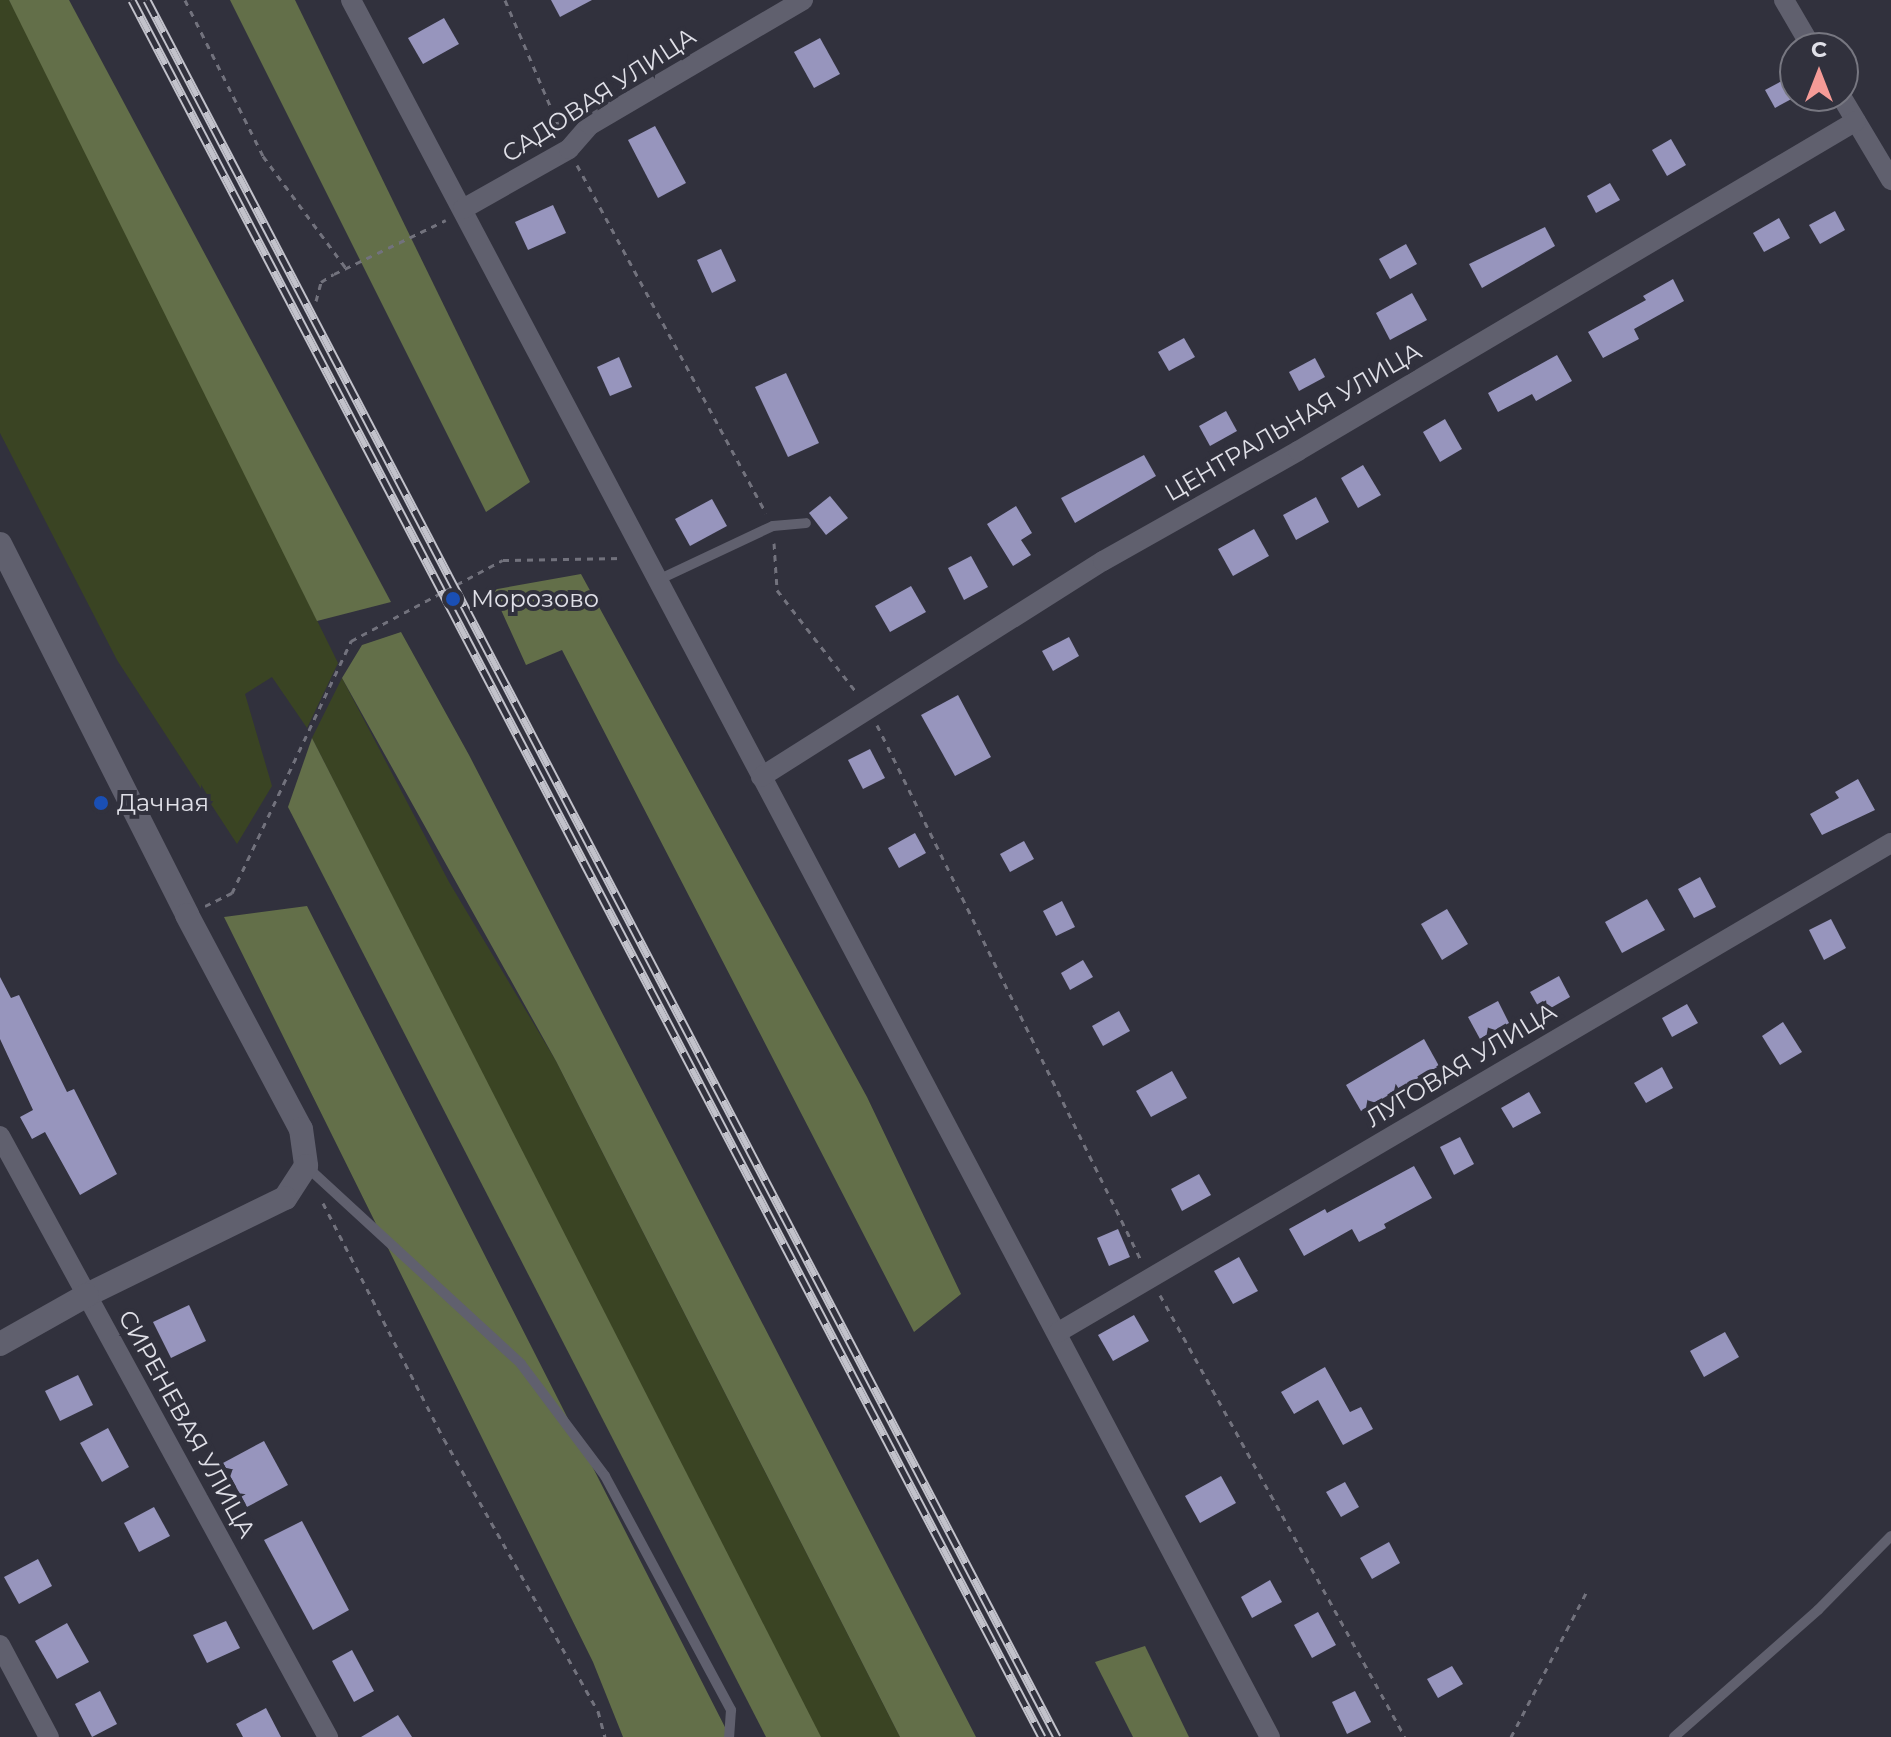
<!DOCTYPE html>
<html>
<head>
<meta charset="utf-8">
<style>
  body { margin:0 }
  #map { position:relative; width:1891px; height:1737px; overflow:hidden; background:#31313d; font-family:Montserrat,sans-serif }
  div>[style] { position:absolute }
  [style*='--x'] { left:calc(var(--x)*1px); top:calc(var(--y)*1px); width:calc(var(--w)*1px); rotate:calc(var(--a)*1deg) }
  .green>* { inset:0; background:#3a4423 }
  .forest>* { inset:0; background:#636f49 }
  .building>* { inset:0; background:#9795bd }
  .path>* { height:3px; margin-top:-1.5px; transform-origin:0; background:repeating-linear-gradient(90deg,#72727d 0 6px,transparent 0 12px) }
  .lane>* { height:10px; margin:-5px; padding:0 5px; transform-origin:5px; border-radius:5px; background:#60606e }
  .street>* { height:20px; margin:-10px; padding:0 10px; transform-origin:10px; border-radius:10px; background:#60606e }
  .secondary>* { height:24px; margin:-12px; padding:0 12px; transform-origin:12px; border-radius:12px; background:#60606e }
  .rail>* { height:9px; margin-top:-4.5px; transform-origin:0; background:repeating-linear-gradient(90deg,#31313d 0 18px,#c2c2cb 0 36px); box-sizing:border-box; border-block:2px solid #c2c2cb }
  .dots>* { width:22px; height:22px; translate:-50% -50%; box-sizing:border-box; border:4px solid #31313d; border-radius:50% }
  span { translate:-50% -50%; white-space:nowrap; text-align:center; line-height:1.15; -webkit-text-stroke:8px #31313d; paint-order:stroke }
  .street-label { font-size:24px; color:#e0e0e8 }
  .poi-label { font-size:24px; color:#e0e0e8 }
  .left { translate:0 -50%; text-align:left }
  .north { position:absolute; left:1779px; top:32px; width:80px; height:80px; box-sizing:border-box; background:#31313d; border:2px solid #777781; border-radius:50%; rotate:0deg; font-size:22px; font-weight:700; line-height:32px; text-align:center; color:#e0e0e8 }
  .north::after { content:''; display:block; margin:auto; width:28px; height:36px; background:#f59b97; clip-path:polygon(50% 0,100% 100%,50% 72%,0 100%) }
</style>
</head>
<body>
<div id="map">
  <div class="green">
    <div style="clip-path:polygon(0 0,9px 0,33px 43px,338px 663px,307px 728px,272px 677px,245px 694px,272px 786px,237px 844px,117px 660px,0 433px)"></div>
    <div style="clip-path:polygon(342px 678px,449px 882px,556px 1061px,900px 1737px,817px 1737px,312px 738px)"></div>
  </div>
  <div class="forest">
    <div style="clip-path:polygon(9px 0,69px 0,391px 602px,317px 621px)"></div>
    <div style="clip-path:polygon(230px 0,295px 0,530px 482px,486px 512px)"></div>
    <div style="clip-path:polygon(581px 574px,867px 1097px,961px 1294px,914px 1332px,562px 650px,526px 665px,492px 590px)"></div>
    <div style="clip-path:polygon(401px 632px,469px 755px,976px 1737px,900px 1737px,556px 1061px,342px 678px,362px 645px)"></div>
    <div style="clip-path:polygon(312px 738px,821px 1737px,766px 1737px,288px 807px)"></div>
    <div style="clip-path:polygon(307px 906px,730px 1737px,623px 1737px,593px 1662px,224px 917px)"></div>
    <div style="clip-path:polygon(1145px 1646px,1189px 1737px,1133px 1737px,1095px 1662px)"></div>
  </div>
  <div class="building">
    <div style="clip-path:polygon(551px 0,592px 0,560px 17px)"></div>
    <div style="clip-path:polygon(444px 18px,459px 44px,423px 64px,408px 38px)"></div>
    <div style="clip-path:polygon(820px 38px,840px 74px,814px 88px,794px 52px)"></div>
    <div style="clip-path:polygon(1789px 77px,1797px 96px,1775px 108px,1765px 90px)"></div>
    <div style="clip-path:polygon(655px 126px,686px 183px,658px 198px,628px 140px)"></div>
    <div style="clip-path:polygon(1671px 139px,1686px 165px,1667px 176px,1652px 150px)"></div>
    <div style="clip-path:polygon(1610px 183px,1620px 200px,1596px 213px,1587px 196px)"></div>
    <div style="clip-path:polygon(553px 205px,566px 233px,528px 250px,515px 222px)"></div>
    <div style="clip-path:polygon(1835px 211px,1845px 230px,1820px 244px,1809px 225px)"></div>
    <div style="clip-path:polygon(1779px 218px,1790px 238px,1764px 252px,1753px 233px)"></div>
    <div style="clip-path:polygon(1545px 227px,1555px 246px,1482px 288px,1469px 264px)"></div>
    <div style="clip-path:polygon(1406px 244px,1417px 264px,1390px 279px,1379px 259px)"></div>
    <div style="clip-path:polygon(721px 249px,736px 281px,712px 293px,697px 260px)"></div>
    <div style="clip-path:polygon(1673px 279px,1684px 301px,1634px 329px,1639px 339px,1603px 358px,1588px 332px,1646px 300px,1643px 296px)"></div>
    <div style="clip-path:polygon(1412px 293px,1427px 320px,1390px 340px,1376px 313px)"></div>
    <div style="clip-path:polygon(1184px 338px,1195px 357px,1169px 371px,1158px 352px)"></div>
    <div style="clip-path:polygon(1557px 355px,1572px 381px,1536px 401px,1532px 394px,1498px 412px,1488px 393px)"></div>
    <div style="clip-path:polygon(619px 357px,632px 387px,610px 396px,597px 367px)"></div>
    <div style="clip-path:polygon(1315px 358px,1325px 377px,1299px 391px,1289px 372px)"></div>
    <div style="clip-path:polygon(786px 373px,819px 443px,788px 457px,755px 387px)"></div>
    <div style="clip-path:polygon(1226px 411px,1237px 431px,1210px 446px,1199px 426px)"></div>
    <div style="clip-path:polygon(1445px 419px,1462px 449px,1440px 462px,1423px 432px)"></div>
    <div style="clip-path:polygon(1144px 455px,1156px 476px,1075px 523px,1061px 498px)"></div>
    <div style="clip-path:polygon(1363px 465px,1381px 495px,1358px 508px,1341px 478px)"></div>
    <div style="clip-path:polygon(830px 496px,848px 518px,826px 535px,809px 513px)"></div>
    <div style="clip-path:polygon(1316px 497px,1329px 522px,1296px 540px,1283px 515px)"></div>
    <div style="clip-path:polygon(712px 499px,727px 526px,690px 546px,675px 519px)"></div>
    <div style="clip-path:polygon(1016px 506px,1032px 533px,1021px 540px,1031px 555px,1013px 566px,987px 524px)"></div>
    <div style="clip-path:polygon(1254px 529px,1269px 556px,1233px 576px,1218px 549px)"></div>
    <div style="clip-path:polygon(971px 556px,988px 587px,964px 600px,948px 568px)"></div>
    <div style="clip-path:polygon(911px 586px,926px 612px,890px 632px,875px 606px)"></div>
    <div style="clip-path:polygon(1069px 637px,1079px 656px,1053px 671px,1042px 651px)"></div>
    <div style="clip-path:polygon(958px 695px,991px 757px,955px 776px,921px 715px)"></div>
    <div style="clip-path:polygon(870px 749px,885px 778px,863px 789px,848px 760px)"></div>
    <div style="clip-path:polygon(1858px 779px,1875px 810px,1822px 835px,1810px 814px,1839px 798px,1835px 792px)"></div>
    <div style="clip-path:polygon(915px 833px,926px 853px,899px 868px,888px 848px)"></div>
    <div style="clip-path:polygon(1024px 841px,1034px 859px,1010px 872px,1000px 854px)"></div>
    <div style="clip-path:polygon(1700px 877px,1716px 907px,1694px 918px,1678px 889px)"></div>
    <div style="clip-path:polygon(1647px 899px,1665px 930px,1622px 953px,1605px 922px)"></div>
    <div style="clip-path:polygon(1062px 901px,1075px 927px,1056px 936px,1043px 911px)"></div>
    <div style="clip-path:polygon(1447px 909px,1468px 944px,1442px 960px,1421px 924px)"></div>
    <div style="clip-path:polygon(1831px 919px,1846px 948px,1824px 960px,1809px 930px)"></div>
    <div style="clip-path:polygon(1083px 960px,1093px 977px,1070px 990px,1061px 973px)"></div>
    <div style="clip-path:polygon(1559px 976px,1570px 997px,1542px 1013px,1530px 992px)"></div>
    <div style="clip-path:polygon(0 977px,11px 998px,19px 995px,67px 1092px,74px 1089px,117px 1174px,80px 1195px,45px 1132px,32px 1139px,20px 1117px,33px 1110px,0 1039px)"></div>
    <div style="clip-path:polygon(1498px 1001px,1509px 1023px,1480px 1039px,1468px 1017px)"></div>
    <div style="clip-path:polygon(1687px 1004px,1698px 1023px,1672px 1037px,1662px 1018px)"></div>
    <div style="clip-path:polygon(1119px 1011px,1130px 1031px,1103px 1046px,1092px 1026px)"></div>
    <div style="clip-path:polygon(1783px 1022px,1802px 1052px,1780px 1065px,1762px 1036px)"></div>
    <div style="clip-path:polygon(1424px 1039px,1439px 1066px,1361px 1111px,1346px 1085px)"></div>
    <div style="clip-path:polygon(1662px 1067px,1673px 1088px,1646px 1103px,1634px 1083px)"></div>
    <div style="clip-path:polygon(1172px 1071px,1187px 1098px,1151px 1117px,1136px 1091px)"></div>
    <div style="clip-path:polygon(1529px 1092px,1541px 1113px,1513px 1128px,1501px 1108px)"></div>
    <div style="clip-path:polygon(1460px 1137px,1474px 1164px,1454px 1175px,1440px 1147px)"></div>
    <div style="clip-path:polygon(1414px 1166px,1432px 1198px,1384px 1224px,1386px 1228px,1359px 1242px,1352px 1229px,1304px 1256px,1289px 1229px,1325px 1209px,1327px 1213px)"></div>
    <div style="clip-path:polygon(1199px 1174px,1211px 1195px,1182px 1211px,1171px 1189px)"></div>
    <div style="clip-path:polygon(1118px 1229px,1130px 1257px,1109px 1266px,1097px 1238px)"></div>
    <div style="clip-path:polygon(1239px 1257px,1258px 1291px,1233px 1304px,1214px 1271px)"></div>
    <div style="clip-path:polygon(189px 1305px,206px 1341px,171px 1358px,153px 1322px)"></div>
    <div style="clip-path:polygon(1134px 1315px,1149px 1341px,1113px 1361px,1098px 1335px)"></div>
    <div style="clip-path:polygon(1725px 1332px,1739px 1357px,1704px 1377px,1690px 1351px)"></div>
    <div style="clip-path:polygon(1325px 1367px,1350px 1412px,1361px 1407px,1373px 1429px,1343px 1445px,1318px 1400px,1294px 1414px,1281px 1392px)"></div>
    <div style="clip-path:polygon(78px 1375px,93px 1405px,60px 1421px,45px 1391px)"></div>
    <div style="clip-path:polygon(108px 1428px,129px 1467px,102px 1482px,80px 1443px)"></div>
    <div style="clip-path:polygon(264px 1441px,288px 1485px,247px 1507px,223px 1463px)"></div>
    <div style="clip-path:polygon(1221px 1476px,1236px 1503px,1200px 1523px,1185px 1496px)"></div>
    <div style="clip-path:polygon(1345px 1482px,1359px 1507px,1341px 1517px,1326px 1492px)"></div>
    <div style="clip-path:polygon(154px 1507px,170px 1536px,139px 1552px,124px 1523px)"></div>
    <div style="clip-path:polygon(302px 1521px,349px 1610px,313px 1630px,264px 1540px)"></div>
    <div style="clip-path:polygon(1389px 1542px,1400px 1563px,1372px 1579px,1360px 1558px)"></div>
    <div style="clip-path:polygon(38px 1559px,52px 1586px,19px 1604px,4px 1577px)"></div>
    <div style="clip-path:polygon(1270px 1580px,1282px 1602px,1252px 1618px,1241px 1597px)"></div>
    <div style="clip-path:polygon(1318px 1612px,1336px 1645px,1312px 1658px,1294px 1625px)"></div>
    <div style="clip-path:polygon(226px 1621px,240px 1648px,207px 1663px,193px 1635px)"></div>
    <div style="clip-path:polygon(67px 1623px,89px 1662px,57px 1679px,35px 1641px)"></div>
    <div style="clip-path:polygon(352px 1650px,374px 1691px,354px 1702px,332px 1661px)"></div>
    <div style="clip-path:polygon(1452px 1666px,1463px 1684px,1438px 1698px,1427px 1679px)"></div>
    <div style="clip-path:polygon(100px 1691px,117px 1724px,92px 1737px,75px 1704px)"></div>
    <div style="clip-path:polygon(1355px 1691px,1371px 1722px,1347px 1734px,1332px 1702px)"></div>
    <div style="clip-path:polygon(266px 1708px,281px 1737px,243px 1737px,236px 1724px)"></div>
    <div style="clip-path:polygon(398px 1715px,412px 1737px,361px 1737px)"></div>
  </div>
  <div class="path">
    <div style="--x:185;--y:0;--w:174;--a:63.4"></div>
    <div style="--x:263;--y:156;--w:139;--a:53.5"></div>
    <div style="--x:505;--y:0;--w:140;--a:66.9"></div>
    <div style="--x:577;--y:165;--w:396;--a:61.5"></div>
    <div style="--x:316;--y:301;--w:20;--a:-75"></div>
    <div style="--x:321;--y:282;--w:15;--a:-32"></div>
    <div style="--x:334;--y:274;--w:124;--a:-25.7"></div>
    <div style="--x:774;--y:543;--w:47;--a:86.3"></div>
    <div style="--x:777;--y:590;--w:129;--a:52.2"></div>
    <div style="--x:877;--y:725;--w:597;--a:63.74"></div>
    <div style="--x:205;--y:906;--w:30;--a:-26"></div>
    <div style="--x:232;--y:893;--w:279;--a:-64.7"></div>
    <div style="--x:351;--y:641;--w:172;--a:-28.1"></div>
    <div style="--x:503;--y:560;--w:120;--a:-1"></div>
    <div style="--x:323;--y:1203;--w:265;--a:62.9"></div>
    <div style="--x:444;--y:1439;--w:313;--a:60.5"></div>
    <div style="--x:598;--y:1711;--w:27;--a:75"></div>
    <div style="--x:1160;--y:1295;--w:505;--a:61"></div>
    <div style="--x:1511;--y:1737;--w:165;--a:-62.5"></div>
  </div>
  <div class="lane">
    <div style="--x:658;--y:580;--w:127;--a:-25.2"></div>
    <div style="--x:773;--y:526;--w:33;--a:-5"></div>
    <div style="--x:306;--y:1166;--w:292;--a:42.6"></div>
    <div style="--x:521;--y:1364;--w:140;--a:53.1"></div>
    <div style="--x:605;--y:1476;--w:266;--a:61.7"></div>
    <div style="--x:731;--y:1710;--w:27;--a:94"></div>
    <div style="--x:1674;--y:1737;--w:192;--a:-41.4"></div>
    <div style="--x:1818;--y:1610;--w:104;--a:-45.4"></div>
  </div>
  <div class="street">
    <div style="--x:351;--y:0;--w:1965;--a:62.12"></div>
    <div style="--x:1784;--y:0;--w:56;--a:59.7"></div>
    <div style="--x:1841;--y:96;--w:98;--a:59.2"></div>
    <div style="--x:463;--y:209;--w:122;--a:-29.5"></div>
    <div style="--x:569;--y:149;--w:32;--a:-49"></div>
    <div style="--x:590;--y:125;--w:247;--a:-30.4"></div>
    <div style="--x:761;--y:777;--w:404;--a:-32.3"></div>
    <div style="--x:1103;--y:561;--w:224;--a:-29.4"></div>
    <div style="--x:1298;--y:451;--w:648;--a:-30.6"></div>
    <div style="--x:0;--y:1136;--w:685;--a:61.38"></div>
    <div style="--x:1057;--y:1333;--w:967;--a:-30.44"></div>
    <div style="--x:0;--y:1645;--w:104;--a:62"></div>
  </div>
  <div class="secondary">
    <div style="--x:0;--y:544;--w:415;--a:63.2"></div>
    <div style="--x:187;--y:915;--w:242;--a:62"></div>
    <div style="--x:301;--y:1129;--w:37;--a:82"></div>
    <div style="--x:306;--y:1166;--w:38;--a:123"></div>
    <div style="--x:285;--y:1198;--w:220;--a:153.9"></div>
    <div style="--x:87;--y:1295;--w:100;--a:150.6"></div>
  </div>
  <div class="rail">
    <div style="--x:132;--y:0;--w:1961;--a:62.35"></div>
    <div style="--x:147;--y:0;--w:1961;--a:62.35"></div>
  </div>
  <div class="dots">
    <div style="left:453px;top:599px;background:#1a4fb4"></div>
    <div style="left:101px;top:803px;background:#1a4fb4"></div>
  </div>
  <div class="street-label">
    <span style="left:599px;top:95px;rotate:-33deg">САДОВАЯ УЛИЦА</span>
    <span style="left:1293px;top:422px;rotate:-30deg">ЦЕНТРАЛЬНАЯ УЛИЦА</span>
    <span style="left:1461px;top:1065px;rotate:-31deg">ЛУГОВАЯ УЛИЦА</span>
    <span style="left:187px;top:1424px;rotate:61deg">СИРЕНЕВАЯ УЛИЦА</span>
  </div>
  <div class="poi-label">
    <span class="left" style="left:471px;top:599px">Морозово</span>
    <span class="left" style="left:117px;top:803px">Дачная</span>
  </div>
  <div class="north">С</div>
</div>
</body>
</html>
